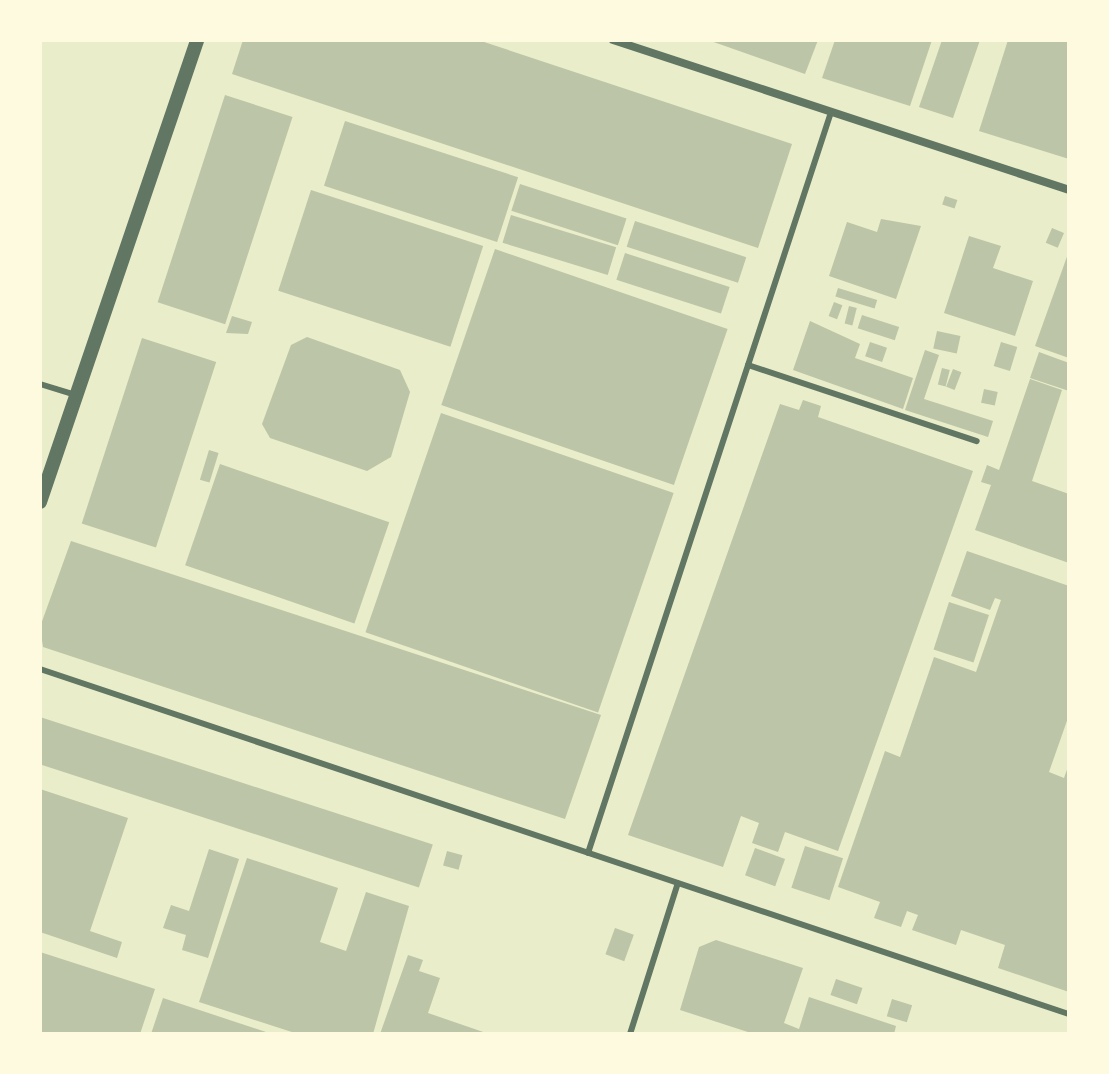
<!DOCTYPE html>
<html>
<head>
<meta charset="utf-8">
<style>
	body { margin:0 }
	#map { position:relative; width:1109px; height:1074px; overflow:hidden; background:#e9edc9; font-family:"DM Sans",sans-serif }
	div>[style] { position:absolute }
	.building>* { inset:0; background:#bcc5a7; transform-origin:0 0 }
	.service>* { height:6px; margin:-3px; padding:0 3px; transform-origin:3px; border-radius:3px; background:#617663 }
	.minor>* { height:8px; margin:-4px; padding:0 4px; transform-origin:4px; border-radius:4px; background:#617663 }
	.tertiary>* { height:14px; margin:-7px; padding:0 7px; transform-origin:7px; border-radius:7px; background:#617663 }
	span { translate:-50% -50%; white-space:nowrap; text-align:center; line-height:1.15; -webkit-text-stroke:7px #fefae0; paint-order:stroke }
	.frame { position:absolute; inset:0; border:42px solid #fefae0; pointer-events:none }
</style>
</head>
<body>
<div id="map">
	<div class="building">
		<i style="clip-path:polygon(243px 40px,478px 40px,792px 144px,758px 248px,232px 74px)"></i>
		<i style="clip-path:polygon(708px 40px,818px 40px,805px 74px)"></i>
		<i style="clip-path:polygon(835px 40px,932px 40px,910px 106px,822px 78px)"></i>
		<i style="clip-path:polygon(942px 40px,980px 40px,953px 118px,919px 107px)"></i>
		<i style="clip-path:polygon(1008px 40px,1069px 40px,1069px 159px,979px 131px)"></i>
		<i style="left:225px;top:95px;width:71px;height:218px;rotate:18deg"></i>
		<i style="left:345px;top:121px;width:182px;height:68px;rotate:18deg"></i>
		<i style="left:520px;top:184px;width:112px;height:28px;rotate:18deg"></i>
		<i style="left:311px;top:190px;width:181px;height:106px;rotate:18deg"></i>
		<i style="left:945px;top:196px;width:13px;height:9px;rotate:18deg"></i>
		<i style="left:511px;top:215px;width:110px;height:29px;rotate:17deg"></i>
		<i style="clip-path:polygon(881px 219px,921px 226px,896px 299px,829px 276px,847px 222px,877px 232px)"></i>
		<i style="left:635px;top:221px;width:117px;height:27px;rotate:18deg"></i>
		<i style="left:1052px;top:228px;width:13px;height:16px;rotate:23deg"></i>
		<i style="clip-path:polygon(969px 236px,1001px 246px,993px 268px,1033px 281px,1015px 336px,944px 313px)"></i>
		<i style="left:495px;top:249px;width:246px;height:165px;rotate:19deg"></i>
		<i style="clip-path:polygon(1069px 251px,1069px 358px,1035px 346px)"></i>
		<i style="left:625px;top:253px;width:110px;height:28px;rotate:18deg"></i>
		<i style="left:838px;top:288px;width:41px;height:9px;rotate:17deg"></i>
		<i style="left:834px;top:302px;width:9px;height:15px;rotate:21deg"></i>
		<i style="left:849px;top:306px;width:8px;height:18px;rotate:14deg"></i>
		<i style="left:862px;top:315px;width:39px;height:14px;rotate:18deg"></i>
		<i style="clip-path:polygon(232px 316px,252px 322px,248px 334px,226px 333px)"></i>
		<i style="clip-path:polygon(810px 321px,860px 344px,855px 358px,913px 378px,903px 409px,793px 370px)"></i>
		<i style="left:937px;top:331px;width:24px;height:18px;rotate:12deg"></i>
		<i style="clip-path:polygon(307px 337px,400px 370px,410px 392px,391px 457px,367px 471px,270px 438px,262px 424px,291px 345px)"></i>
		<i style="left:142px;top:338px;width:78px;height:195px;rotate:18deg"></i>
		<i style="left:870px;top:342px;width:18px;height:15px;rotate:19deg"></i>
		<i style="left:1001px;top:342px;width:17px;height:25px;rotate:17deg"></i>
		<i style="clip-path:polygon(925px 350px,939px 355px,924px 399px,993px 421px,988px 437px,905px 410px)"></i>
		<i style="clip-path:polygon(1039px 352px,1069px 363px,1069px 391px,1030px 378px)"></i>
		<i style="left:942px;top:368px;width:8px;height:17px;rotate:14deg"></i>
		<i style="left:953px;top:369px;width:9px;height:19px;rotate:21deg"></i>
		<i style="clip-path:polygon(1030px 379px,1062px 390px,1032px 481px,1069px 494px,1069px 563px,975px 530px,991px 485px,981px 482px,987px 465px,999px 470px)"></i>
		<i style="left:984px;top:389px;width:14px;height:14px;rotate:12deg"></i>
		<i style="clip-path:polygon(803px 400px,821px 406px,818px 417px,973px 471px,838px 851px,785px 832px,778px 852px,752px 843px,759px 823px,741px 816px,723px 867px,628px 835px,780px 404px,799px 410px)"></i>
		<i style="left:441px;top:413px;width:246px;height:232px;rotate:19deg"></i>
		<i style="left:209px;top:450px;width:10px;height:31px;rotate:17deg"></i>
		<i style="left:220px;top:464px;width:179px;height:107px;rotate:19deg"></i>
		<i style="clip-path:polygon(71px 541px,601px 715px,565px 819px,43px 647px,40px 627px)"></i>
		<i style="clip-path:polygon(967px 551px,1069px 586px,1069px 715px,1049px 772px,1064px 778px,1069px 764px,1069px 992px,998px 968px,1005px 945px,961px 930px,956px 945px,912px 930px,918px 915px,907px 911px,901px 927px,874px 918px,880px 902px,838px 887px,885px 751px,900px 757px,934px 657px,976px 672px,1001px 600px,995px 598px,990px 610px,951px 596px)"></i>
		<i style="left:949px;top:602px;width:42px;height:50px;rotate:18deg"></i>
		<i style="left:40px;top:717px;width:413px;height:45px;rotate:18deg"></i>
		<i style="clip-path:polygon(40px 789px,128px 818px,90px 931px,122px 942px,117px 958px,40px 932px)"></i>
		<i style="left:805px;top:846px;width:40px;height:44px;rotate:18deg"></i>
		<i style="left:755px;top:848px;width:32px;height:29px;rotate:20deg"></i>
		<i style="clip-path:polygon(209px 849px,239px 859px,208px 958px,182px 950px,186px 935px,163px 928px,171px 905px,189px 911px)"></i>
		<i style="left:447px;top:851px;width:16px;height:15px;rotate:15deg"></i>
		<i style="clip-path:polygon(247px 858px,338px 888px,320px 942px,346px 951px,366px 892px,409px 906px,373px 1034px,298px 1034px,199px 1002px)"></i>
		<i style="left:615px;top:928px;width:20px;height:28px;rotate:20deg"></i>
		<i style="clip-path:polygon(716px 940px,803px 968px,784px 1023px,799px 1029px,809px 997px,896px 1026px,894px 1034px,754px 1034px,680px 1010px,699px 947px)"></i>
		<i style="clip-path:polygon(40px 952px,155px 989px,140px 1034px,40px 1034px)"></i>
		<i style="clip-path:polygon(408px 955px,423px 960px,419px 971px,440px 978px,428px 1013px,489px 1034px,380px 1034px)"></i>
		<i style="left:836px;top:979px;width:28px;height:17px;rotate:19deg"></i>
		<i style="clip-path:polygon(163px 998px,269px 1033px,269px 1034px,151px 1034px)"></i>
		<i style="left:892px;top:999px;width:21px;height:18px;rotate:17deg"></i>
	</div>
	<div class="service">
		<i style="left:748px;top:365px;width:241px;rotate:18.4deg"></i>
		<i style="left:40px;top:384px;width:37px;rotate:17deg"></i>
		<i style="left:40px;top:669px;width:1085px;rotate:18.54deg"></i>
		<i style="left:588px;top:853px;width:780px;rotate:-71.84deg"></i>
		<i style="left:630px;top:1034px;width:158px;rotate:-72.4deg"></i>
	</div>
	<div class="minor">
		<i style="left:613px;top:40px;width:480px;rotate:18.2deg"></i>
	</div>
	<div class="tertiary">
		<i style="left:40px;top:502px;width:488px;rotate:-71.2deg"></i>
	</div>
	<div class="frame"></div>
</div>
</body>
</html>
